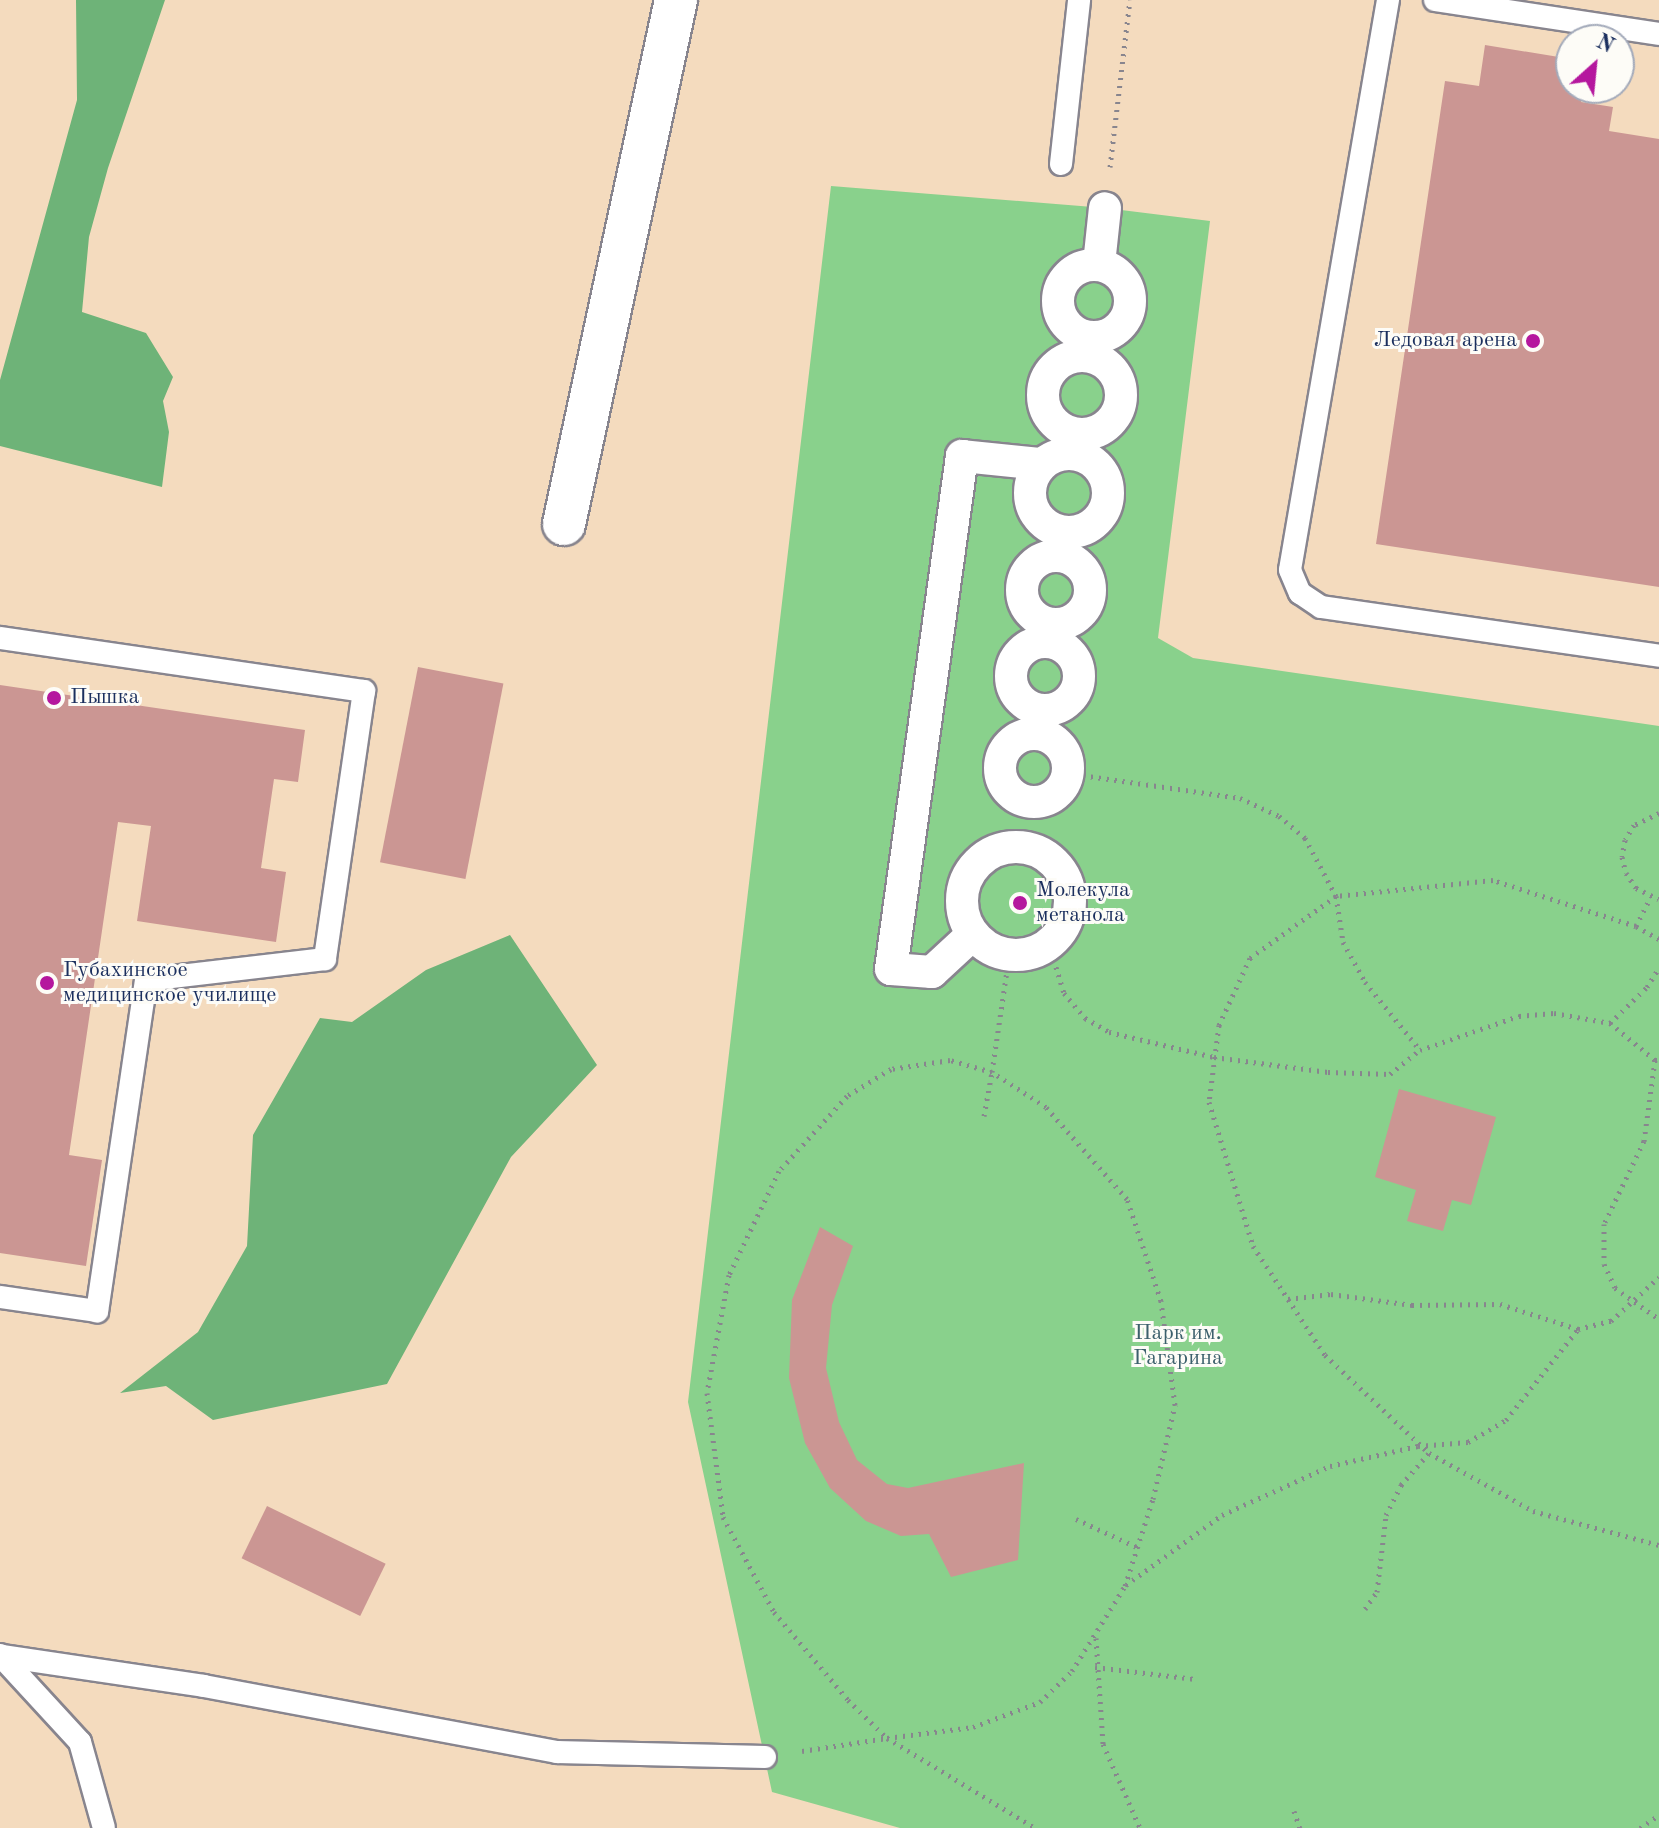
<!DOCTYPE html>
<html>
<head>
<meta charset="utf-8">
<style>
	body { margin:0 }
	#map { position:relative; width:1659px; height:1828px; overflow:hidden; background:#f4dbbe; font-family:"Old Standard TT",serif }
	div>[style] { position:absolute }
	.green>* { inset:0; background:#89d18c }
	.forest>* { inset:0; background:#6eb378 }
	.building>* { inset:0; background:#cb9693; transform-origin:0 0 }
	.path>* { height:5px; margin-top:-2.5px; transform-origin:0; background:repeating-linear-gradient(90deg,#88858e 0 2px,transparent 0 8px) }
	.roads { filter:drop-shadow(2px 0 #88858e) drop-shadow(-2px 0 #88858e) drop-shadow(0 2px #88858e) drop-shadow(0 -2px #88858e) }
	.service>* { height:22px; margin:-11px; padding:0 11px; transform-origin:11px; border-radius:11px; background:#fff }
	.pedestrian>* { height:32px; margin:-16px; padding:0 16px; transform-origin:16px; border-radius:16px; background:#fff }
	.pedestrian>.ring { margin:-16px; padding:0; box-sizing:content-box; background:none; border:32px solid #fff; border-radius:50% }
	.minor>* { height:42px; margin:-21px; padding:0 21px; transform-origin:21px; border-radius:21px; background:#fff }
	.dots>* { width:22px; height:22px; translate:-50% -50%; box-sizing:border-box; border:4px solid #fdfcf7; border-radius:50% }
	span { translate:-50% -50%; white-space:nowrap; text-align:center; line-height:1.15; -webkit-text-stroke:6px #fdfcf7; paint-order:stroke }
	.poi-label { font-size:22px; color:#1b2f5e }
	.right { translate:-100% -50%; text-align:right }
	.left { translate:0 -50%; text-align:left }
	.park-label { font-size:22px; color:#3c606c }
	.north { position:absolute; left:1555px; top:24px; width:80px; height:80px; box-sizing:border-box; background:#fdfcf7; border:2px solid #a3aaba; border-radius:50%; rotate:27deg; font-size:22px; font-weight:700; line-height:32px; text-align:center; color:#1b2f5e }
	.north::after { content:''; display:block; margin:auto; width:28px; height:36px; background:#b5179e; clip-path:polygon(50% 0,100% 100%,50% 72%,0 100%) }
</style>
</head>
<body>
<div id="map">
	<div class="green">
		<i style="clip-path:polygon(831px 186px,1105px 208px,1210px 221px,1158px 638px,1193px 658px,1659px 726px,1659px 1828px,900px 1828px,772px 1792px,688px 1402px)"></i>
	</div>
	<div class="forest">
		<i style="clip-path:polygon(76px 0,165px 0,108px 168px,89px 237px,82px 312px,146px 333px,173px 377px,163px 401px,169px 432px,162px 487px,0 446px,0 380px,77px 100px)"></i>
		<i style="clip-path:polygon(510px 935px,597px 1065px,511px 1157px,387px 1384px,213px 1420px,166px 1386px,120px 1393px,198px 1332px,247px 1246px,253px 1135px,320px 1018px,352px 1022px,426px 970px)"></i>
	</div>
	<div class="building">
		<i style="clip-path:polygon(1485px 45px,1571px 59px,1571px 88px,1583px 88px,1581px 102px,1613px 107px,1609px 131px,1659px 139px,1659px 587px,1376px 544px,1445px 81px,1479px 86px)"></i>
		<i style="left:418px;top:667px;width:87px;height:199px;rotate:11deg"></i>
		<i style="clip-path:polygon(0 685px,305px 730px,298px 782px,274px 779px,261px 868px,286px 872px,276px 942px,137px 921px,151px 826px,118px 822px,69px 1155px,102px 1160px,86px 1266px,0 1253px)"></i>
		<i style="clip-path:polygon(1399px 1089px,1496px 1117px,1471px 1205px,1452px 1200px,1443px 1231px,1407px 1221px,1416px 1190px,1375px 1177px)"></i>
		<i style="clip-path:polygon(820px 1227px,853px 1246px,832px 1305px,826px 1368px,839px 1422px,857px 1460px,887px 1484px,908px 1488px,1024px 1463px,1018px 1560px,951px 1577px,929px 1534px,901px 1536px,866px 1521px,830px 1488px,805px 1443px,789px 1378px,792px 1300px)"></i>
		<i style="left:267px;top:1506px;width:132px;height:58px;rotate:26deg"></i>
	</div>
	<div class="path">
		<i style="left:1110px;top:167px;width:168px;rotate:-83.2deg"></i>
		<i style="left:1067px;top:773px;width:175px;rotate:8.2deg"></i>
		<i style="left:1240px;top:798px;width:43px;rotate:24.8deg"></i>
		<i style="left:1279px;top:816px;width:34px;rotate:40deg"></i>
		<i style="left:1305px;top:838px;width:66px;rotate:61.9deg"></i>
		<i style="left:1336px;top:896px;width:47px;rotate:81.3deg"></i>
		<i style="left:1343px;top:942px;width:46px;rotate:61.2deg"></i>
		<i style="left:1365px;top:982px;width:87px;rotate:51deg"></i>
		<i style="left:1659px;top:813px;width:28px;rotate:154deg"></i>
		<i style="left:1634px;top:825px;width:17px;rotate:121deg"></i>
		<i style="left:1625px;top:840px;width:17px;rotate:100deg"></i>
		<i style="left:1622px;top:857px;width:16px;rotate:76deg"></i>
		<i style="left:1626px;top:873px;width:18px;rotate:56deg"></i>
		<i style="left:1636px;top:888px;width:25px;rotate:26deg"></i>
		<i style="left:1636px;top:926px;width:31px;rotate:-63deg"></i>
		<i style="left:1659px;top:939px;width:26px;rotate:-151deg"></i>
		<i style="left:1636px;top:926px;width:150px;rotate:-162.2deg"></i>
		<i style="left:1493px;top:880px;width:158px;rotate:174.2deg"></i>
		<i style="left:1336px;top:896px;width:106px;rotate:144.2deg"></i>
		<i style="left:1250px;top:958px;width:74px;rotate:114.8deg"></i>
		<i style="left:1219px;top:1025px;width:78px;rotate:97.4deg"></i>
		<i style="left:1209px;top:1102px;width:151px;rotate:73deg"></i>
		<i style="left:1253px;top:1246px;width:131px;rotate:56.6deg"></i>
		<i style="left:1325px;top:1355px;width:143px;rotate:43.3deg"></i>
		<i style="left:1429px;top:1453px;width:119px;rotate:29.1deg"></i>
		<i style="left:1533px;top:1511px;width:131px;rotate:15.1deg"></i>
		<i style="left:1049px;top:944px;width:51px;rotate:73deg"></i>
		<i style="left:1064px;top:993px;width:33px;rotate:50deg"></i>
		<i style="left:1085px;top:1018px;width:28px;rotate:30deg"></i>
		<i style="left:1109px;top:1032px;width:108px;rotate:13.4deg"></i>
		<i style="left:1214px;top:1057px;width:115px;rotate:7.5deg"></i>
		<i style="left:1328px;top:1072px;width:62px;rotate:1.8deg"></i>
		<i style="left:1390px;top:1074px;width:38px;rotate:-39deg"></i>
		<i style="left:1420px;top:1050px;width:105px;rotate:-19deg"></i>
		<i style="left:1519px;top:1016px;width:35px;rotate:-5deg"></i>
		<i style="left:1554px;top:1013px;width:57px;rotate:10.1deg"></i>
		<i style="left:1610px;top:1023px;width:58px;rotate:39.4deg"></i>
		<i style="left:1655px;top:1060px;width:4px"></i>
		<i style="left:1610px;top:1023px;width:52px;rotate:-44.2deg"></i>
		<i style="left:1647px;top:987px;width:22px;rotate:-58deg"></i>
		<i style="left:1655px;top:1060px;width:82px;rotate:97.7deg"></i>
		<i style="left:1644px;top:1141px;width:92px;rotate:115.7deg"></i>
		<i style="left:1604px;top:1224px;width:40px;rotate:90deg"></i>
		<i style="left:1604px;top:1264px;width:26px;rotate:65deg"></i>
		<i style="left:1615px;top:1288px;width:54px;rotate:35.2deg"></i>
		<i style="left:984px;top:1116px;width:45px;rotate:-79.7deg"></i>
		<i style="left:992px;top:1072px;width:44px;rotate:-164.1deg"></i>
		<i style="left:950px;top:1060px;width:60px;rotate:171.3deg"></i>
		<i style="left:891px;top:1069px;width:52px;rotate:148.5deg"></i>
		<i style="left:847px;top:1096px;width:101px;rotate:132.2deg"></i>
		<i style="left:779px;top:1171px;width:115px;rotate:115.7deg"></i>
		<i style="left:729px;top:1275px;width:120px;rotate:100.6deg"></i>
		<i style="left:707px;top:1393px;width:125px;rotate:82.6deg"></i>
		<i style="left:723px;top:1517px;width:108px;rotate:61.8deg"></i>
		<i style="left:774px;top:1612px;width:115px;rotate:49.9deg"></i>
		<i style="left:848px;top:1700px;width:54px;rotate:44.3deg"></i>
		<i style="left:887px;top:1738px;width:87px;rotate:-7.3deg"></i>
		<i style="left:973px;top:1727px;width:72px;rotate:-20.5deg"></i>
		<i style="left:1040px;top:1702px;width:45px;rotate:-44.1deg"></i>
		<i style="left:1072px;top:1671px;width:100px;rotate:-58.1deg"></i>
		<i style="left:1125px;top:1586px;width:91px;rotate:-72.2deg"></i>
		<i style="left:1153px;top:1499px;width:97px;rotate:-76.8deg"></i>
		<i style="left:1175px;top:1405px;width:105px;rotate:-97.7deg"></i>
		<i style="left:1161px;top:1301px;width:108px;rotate:-108.4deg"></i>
		<i style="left:1127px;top:1199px;width:123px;rotate:-131.4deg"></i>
		<i style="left:1046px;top:1107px;width:64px;rotate:-147.1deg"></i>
		<i style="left:992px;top:1072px;width:110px;rotate:-81.6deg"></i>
		<i style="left:1288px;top:1299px;width:43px;rotate:-6.6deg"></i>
		<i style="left:1331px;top:1294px;width:82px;rotate:7.7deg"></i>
		<i style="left:1412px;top:1305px;width:88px;rotate:-0.7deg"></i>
		<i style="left:1500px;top:1304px;width:82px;rotate:17.8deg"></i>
		<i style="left:1076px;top:1519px;width:67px;rotate:24.7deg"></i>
		<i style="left:1126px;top:1585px;width:119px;rotate:-36.1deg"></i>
		<i style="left:1222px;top:1515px;width:119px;rotate:-24.4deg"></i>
		<i style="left:1330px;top:1466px;width:90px;rotate:-12.8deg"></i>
		<i style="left:1418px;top:1446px;width:50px;rotate:-4.6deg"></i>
		<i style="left:1468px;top:1442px;width:44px;rotate:-30.1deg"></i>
		<i style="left:1506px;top:1420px;width:116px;rotate:-51.6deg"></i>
		<i style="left:1578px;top:1329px;width:34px;rotate:-14deg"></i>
		<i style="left:1611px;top:1321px;width:65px;rotate:-42.5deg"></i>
		<i style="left:1365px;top:1609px;width:21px;rotate:-55deg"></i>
		<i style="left:1377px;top:1592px;width:78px;rotate:-83.3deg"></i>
		<i style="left:1386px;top:1515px;width:34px;rotate:-63deg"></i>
		<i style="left:1401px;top:1485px;width:43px;rotate:-48.8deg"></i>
		<i style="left:1096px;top:1638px;width:106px;rotate:86.2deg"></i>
		<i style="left:1103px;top:1744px;width:92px;rotate:66.2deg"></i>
		<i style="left:1095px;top:1667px;width:101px;rotate:6.8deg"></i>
		<i style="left:802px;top:1751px;width:86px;rotate:-8.7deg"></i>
		<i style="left:887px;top:1738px;width:173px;rotate:31.3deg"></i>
		<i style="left:1294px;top:1811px;width:18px;rotate:71deg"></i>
		<i style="left:1640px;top:1828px;width:23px;rotate:-34deg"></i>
	</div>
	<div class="roads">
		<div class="service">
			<i style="left:1388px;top:0;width:578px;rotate:99.76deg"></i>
			<i style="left:1290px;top:570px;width:25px;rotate:67deg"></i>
			<i style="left:1300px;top:593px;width:25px;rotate:34deg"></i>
			<i style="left:1321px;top:607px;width:342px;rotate:8.2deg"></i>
			<i style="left:1435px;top:0;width:227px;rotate:8.6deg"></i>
			<i style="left:1061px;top:164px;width:165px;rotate:-83.7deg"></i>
			<i style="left:0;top:638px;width:368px;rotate:8.3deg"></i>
			<i style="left:364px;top:691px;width:271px;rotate:98.3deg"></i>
			<i style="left:325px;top:959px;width:180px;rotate:173.3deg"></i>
			<i style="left:146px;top:980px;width:335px;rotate:98.4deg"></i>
			<i style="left:97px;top:1311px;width:98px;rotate:-171.8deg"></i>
			<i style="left:0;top:1655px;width:118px;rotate:47.4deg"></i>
			<i style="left:80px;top:1742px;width:89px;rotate:74.4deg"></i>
			<i style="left:2px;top:1656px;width:204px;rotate:8.4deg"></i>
			<i style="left:204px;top:1686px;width:359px;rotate:10.6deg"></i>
			<i style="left:557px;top:1752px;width:208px;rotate:1.4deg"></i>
		</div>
		<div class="pedestrian">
			<i style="left:1099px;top:264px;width:56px;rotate:-83.9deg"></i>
			<i class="ring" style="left:1058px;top:265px;width:40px;height:40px"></i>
			<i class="ring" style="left:1043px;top:356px;width:46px;height:46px"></i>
			<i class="ring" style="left:1030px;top:454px;width:46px;height:46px"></i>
			<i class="ring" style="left:1022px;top:556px;width:36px;height:36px"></i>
			<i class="ring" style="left:1011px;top:642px;width:36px;height:36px"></i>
			<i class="ring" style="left:1000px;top:734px;width:36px;height:36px"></i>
			<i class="ring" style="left:962px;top:847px;width:76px;height:76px"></i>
			<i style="left:973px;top:934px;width:56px;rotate:137.2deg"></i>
			<i style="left:932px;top:972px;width:41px;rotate:-175.8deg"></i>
			<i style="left:891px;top:969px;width:518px;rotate:-82.12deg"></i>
			<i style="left:962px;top:456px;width:79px;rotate:5.8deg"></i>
		</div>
		<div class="minor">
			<i style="left:564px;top:524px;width:536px;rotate:-77.94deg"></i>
		</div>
	</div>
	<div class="dots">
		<i style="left:1533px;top:341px;background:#b5179e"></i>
		<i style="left:54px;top:698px;background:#b5179e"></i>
		<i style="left:1020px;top:903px;background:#b5179e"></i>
		<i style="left:47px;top:983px;background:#b5179e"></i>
	</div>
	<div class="poi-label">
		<span class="right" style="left:1517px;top:341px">Ледовая арена</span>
		<span class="left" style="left:70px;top:698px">Пышка</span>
		<span class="left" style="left:1036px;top:903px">Молекула<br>метанола</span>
		<span class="left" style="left:63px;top:983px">Губахинское<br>медицинское училище</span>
	</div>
	<div class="park-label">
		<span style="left:1178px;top:1346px">Парк им.<br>Гагарина</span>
	</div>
	<div class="north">N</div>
</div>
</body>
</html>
